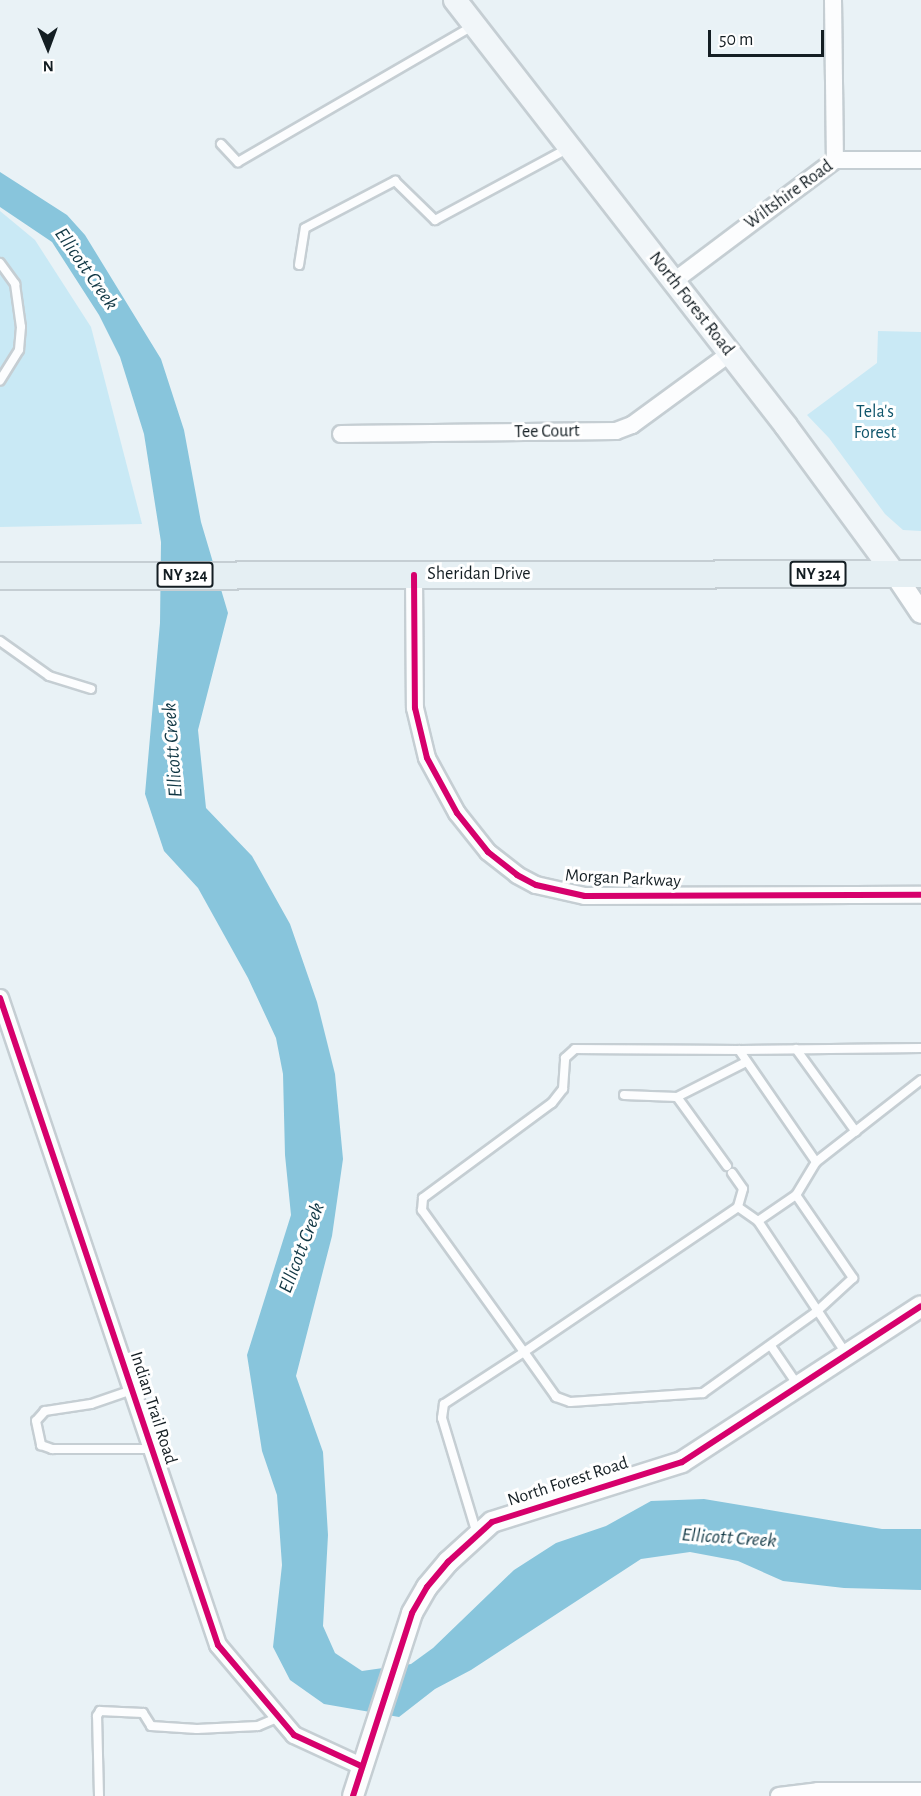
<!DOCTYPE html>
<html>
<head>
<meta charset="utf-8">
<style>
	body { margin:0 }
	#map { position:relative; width:921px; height:1796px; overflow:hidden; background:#e9f2f6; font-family:"Alegreya Sans",sans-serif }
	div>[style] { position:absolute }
	.green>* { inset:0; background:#c9e9f5 }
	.water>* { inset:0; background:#88c5dc }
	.roads { filter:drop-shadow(2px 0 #c5ced3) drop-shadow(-2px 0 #c5ced3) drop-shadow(0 2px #c5ced3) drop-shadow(0 -2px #c5ced3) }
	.service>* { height:8px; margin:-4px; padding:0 4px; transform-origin:4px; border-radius:4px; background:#fcfdfe }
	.minor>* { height:16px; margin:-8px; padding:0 8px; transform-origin:8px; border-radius:8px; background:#fcfdfe }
	.tertiary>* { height:20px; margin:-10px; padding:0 10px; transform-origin:10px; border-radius:10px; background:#fcfdfe }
	.secondary>* { height:22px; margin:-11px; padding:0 11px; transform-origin:11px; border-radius:11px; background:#f1f6f9 }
	.primary>* { height:26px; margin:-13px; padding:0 13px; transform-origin:13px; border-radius:13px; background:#e5eff3 }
	.cycleway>* { height:6px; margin:-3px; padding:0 3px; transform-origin:3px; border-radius:3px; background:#d6006c }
	span { translate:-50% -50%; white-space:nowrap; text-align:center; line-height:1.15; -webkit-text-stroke:6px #fff; paint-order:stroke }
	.shield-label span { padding:2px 4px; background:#fff; border:2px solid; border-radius:4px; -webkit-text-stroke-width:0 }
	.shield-label { font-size:16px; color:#141e23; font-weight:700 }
	.street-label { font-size:18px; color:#141e23 }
	.park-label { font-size:18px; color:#0f556b }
	.water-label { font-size:20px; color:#0f3643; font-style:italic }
	.north { position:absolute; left:18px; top:18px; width:60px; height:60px; -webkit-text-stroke:4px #fff; paint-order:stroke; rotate:179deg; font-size:16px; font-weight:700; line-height:24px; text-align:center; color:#141e23 }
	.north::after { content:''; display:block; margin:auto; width:21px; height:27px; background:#141e23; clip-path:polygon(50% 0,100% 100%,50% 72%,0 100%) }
	.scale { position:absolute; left:708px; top:30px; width:116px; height:27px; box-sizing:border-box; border:3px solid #141e23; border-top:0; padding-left:8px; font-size:18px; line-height:21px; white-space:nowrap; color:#141e23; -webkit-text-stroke:4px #fff; paint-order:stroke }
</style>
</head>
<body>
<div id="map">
	<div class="green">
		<i style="clip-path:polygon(0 211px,35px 240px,91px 327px,142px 524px,0 527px)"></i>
		<i style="clip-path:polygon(878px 331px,921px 332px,921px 531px,903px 530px,885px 514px,829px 438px,807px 415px,877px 363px)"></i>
	</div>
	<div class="water">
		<i style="clip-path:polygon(0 172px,67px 215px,85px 235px,161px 359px,184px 430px,201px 522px,228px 613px,198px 730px,206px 808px,252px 856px,290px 924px,317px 1002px,335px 1074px,343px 1159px,332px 1236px,296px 1376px,323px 1452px,328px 1535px,323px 1626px,335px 1653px,362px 1671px,411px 1664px,433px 1648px,514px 1570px,556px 1543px,606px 1526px,651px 1501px,704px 1499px,882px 1529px,921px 1529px,921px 1590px,844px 1588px,783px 1581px,738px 1561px,690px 1552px,641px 1559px,471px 1670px,435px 1689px,399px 1717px,324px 1704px,290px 1680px,273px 1647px,282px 1565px,277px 1495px,262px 1451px,247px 1355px,291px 1215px,285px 1155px,283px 1074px,276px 1038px,248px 978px,198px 888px,164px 851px,145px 794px,160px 623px,161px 542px,144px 434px,120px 357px,99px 315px,52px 242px,0 207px)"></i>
	</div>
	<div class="roads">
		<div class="service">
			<i style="left:221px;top:144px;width:25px;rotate:47deg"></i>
			<i style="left:238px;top:162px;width:272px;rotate:-30.1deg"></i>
			<i style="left:0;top:263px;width:26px;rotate:54deg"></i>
			<i style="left:15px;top:284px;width:43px;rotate:82.1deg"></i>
			<i style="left:21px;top:327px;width:23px;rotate:95deg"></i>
			<i style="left:19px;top:350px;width:36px;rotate:122deg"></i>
			<i style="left:299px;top:265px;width:37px;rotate:-81deg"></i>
			<i style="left:305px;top:228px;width:102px;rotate:-27.6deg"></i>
			<i style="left:395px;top:181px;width:56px;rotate:44.3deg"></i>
			<i style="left:435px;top:220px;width:150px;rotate:-28.3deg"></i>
			<i style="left:0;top:641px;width:60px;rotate:35.5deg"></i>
			<i style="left:49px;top:676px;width:44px;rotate:17.2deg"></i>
			<i style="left:796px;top:1049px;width:102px;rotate:54.1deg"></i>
			<i style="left:739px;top:1050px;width:182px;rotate:-0.6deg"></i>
			<i style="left:624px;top:1095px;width:53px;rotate:2.2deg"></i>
			<i style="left:816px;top:1162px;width:133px;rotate:-38deg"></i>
			<i style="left:727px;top:1166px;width:85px;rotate:-125.9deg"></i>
			<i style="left:677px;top:1097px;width:75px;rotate:-26.9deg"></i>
			<i style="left:732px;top:1173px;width:19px;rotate:55deg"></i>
			<i style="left:743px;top:1189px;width:19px;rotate:106deg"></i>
			<i style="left:758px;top:1221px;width:161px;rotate:56.4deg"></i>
			<i style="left:771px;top:1346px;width:50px;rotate:55.7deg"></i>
			<i style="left:132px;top:1390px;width:43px;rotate:161.1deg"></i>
			<i style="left:91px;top:1404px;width:47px;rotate:171.3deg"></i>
			<i style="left:45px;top:1411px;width:13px;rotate:132deg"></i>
			<i style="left:36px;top:1421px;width:25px;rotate:78deg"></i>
			<i style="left:41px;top:1445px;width:12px;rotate:20deg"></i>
			<i style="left:52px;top:1449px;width:99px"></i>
			<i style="left:477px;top:1534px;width:121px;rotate:-106.8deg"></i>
			<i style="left:442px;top:1418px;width:14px;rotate:-82deg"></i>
			<i style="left:444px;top:1404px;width:95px;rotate:-33deg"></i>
			<i style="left:524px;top:1352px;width:175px;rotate:-125.7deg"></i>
			<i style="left:422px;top:1210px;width:12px;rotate:-85deg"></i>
			<i style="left:423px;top:1198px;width:160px;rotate:-36.4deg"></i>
			<i style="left:552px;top:1103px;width:18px;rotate:-52deg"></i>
			<i style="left:563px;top:1089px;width:31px;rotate:-86deg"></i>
			<i style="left:565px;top:1058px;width:13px;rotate:-42deg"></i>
			<i style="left:575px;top:1049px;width:164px;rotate:0.3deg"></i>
			<i style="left:739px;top:1050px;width:136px;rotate:55.5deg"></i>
			<i style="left:816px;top:1162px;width:39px;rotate:121deg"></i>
			<i style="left:796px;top:1195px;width:101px;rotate:55.5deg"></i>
			<i style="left:853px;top:1278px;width:50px;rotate:137.4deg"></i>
			<i style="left:816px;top:1312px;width:139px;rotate:144.4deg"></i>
			<i style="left:703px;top:1393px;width:133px;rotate:176.1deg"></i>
			<i style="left:570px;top:1402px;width:15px;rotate:-160deg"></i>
			<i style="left:556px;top:1397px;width:55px;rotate:-125.4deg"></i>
			<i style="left:524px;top:1352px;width:258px;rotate:-34.1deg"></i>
			<i style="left:738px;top:1207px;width:24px;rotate:35deg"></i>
			<i style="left:758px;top:1221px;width:46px;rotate:-34.4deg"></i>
			<i style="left:99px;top:1796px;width:80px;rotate:-91.4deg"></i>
			<i style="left:97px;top:1716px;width:6px;rotate:-59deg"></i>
			<i style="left:100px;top:1711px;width:43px;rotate:2.7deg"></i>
			<i style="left:143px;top:1713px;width:15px;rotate:58deg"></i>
			<i style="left:151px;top:1726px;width:46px;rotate:3.7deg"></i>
			<i style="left:197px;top:1729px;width:61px;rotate:-2.8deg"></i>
			<i style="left:258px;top:1726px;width:23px;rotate:-23deg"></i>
		</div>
		<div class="minor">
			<i style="left:833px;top:0;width:160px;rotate:89.3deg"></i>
			<i style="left:674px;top:281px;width:201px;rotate:-36.9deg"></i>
			<i style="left:835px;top:160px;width:86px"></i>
			<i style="left:341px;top:434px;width:275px;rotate:-0.6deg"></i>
			<i style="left:616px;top:431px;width:17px;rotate:-21deg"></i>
			<i style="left:632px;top:425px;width:120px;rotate:-36.2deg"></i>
			<i style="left:414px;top:575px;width:133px;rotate:89.6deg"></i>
			<i style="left:415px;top:708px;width:51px;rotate:76.5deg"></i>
			<i style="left:427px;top:758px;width:63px;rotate:61.4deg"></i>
			<i style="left:457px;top:813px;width:50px;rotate:51.5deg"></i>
			<i style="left:488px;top:852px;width:37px;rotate:38deg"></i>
			<i style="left:517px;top:875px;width:21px;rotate:28deg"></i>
			<i style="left:536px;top:885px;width:50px;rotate:12.7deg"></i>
			<i style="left:585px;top:896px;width:336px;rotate:-0.2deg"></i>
			<i style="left:0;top:998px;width:683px;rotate:71.38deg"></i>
			<i style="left:218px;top:1645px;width:118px;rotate:49.8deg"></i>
			<i style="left:294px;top:1735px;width:74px;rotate:24.8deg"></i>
			<i style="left:779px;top:1796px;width:39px;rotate:-7deg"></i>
			<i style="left:818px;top:1791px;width:103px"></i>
		</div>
		<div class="tertiary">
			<i style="left:894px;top:573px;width:48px;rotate:56deg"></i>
			<i style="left:353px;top:1796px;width:192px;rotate:-72.1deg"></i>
			<i style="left:412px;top:1613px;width:30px;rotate:-60deg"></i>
			<i style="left:427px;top:1587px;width:33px;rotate:-50deg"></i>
			<i style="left:448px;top:1562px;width:59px;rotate:-42.3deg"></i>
			<i style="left:492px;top:1522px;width:199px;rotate:-17.5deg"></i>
			<i style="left:682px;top:1462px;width:285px;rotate:-33.1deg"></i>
		</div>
		<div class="secondary">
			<i style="left:455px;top:0;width:539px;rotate:52.15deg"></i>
			<i style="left:786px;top:426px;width:182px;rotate:53.7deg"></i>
		</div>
		<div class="primary">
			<i style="left:0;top:576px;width:921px;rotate:-0.12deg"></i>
		</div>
	</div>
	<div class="cycleway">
		<i style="left:414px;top:575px;width:133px;rotate:89.6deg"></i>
		<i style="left:415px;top:708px;width:51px;rotate:76.5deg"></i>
		<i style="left:427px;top:758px;width:63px;rotate:61.4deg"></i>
		<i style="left:457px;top:813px;width:50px;rotate:51.5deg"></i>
		<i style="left:488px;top:852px;width:37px;rotate:38deg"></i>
		<i style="left:517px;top:875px;width:21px;rotate:28deg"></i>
		<i style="left:536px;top:885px;width:50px;rotate:12.7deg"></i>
		<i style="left:585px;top:896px;width:336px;rotate:-0.2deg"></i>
		<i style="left:0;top:998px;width:683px;rotate:71.38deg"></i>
		<i style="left:218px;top:1645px;width:118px;rotate:49.8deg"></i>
		<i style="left:294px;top:1735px;width:74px;rotate:24.8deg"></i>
		<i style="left:353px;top:1796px;width:192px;rotate:-72.1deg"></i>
		<i style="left:412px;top:1613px;width:30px;rotate:-60deg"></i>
		<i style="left:427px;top:1587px;width:33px;rotate:-50deg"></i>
		<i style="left:448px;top:1562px;width:59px;rotate:-42.3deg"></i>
		<i style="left:492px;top:1522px;width:199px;rotate:-17.5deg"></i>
		<i style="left:682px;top:1462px;width:285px;rotate:-33.1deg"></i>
	</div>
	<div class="shield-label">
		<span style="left:818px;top:574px">NY 324</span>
		<span style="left:185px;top:575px">NY 324</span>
	</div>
	<div class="street-label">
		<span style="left:789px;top:195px;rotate:-36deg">Wiltshire Road</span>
		<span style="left:691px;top:304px;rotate:52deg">North Forest Road</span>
		<span style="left:547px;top:432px;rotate:-1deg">Tee Court</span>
		<span style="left:479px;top:574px">Sheridan Drive</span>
		<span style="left:623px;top:879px;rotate:3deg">Morgan Parkway</span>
		<span style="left:153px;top:1408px;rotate:72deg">Indian Trail Road</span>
		<span style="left:568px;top:1482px;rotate:-18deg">North Forest Road</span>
	</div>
	<div class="park-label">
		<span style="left:875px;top:423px">Tela's<br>Forest</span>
	</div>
	<div class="water-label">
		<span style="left:86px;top:269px;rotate:55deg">Ellicott Creek</span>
		<span style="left:173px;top:750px;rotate:-94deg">Ellicott Creek</span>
		<span style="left:302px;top:1248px;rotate:-69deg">Ellicott Creek</span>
		<span style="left:729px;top:1538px;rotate:4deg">Ellicott Creek</span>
	</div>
	<div class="north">N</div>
	<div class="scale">50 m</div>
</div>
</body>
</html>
